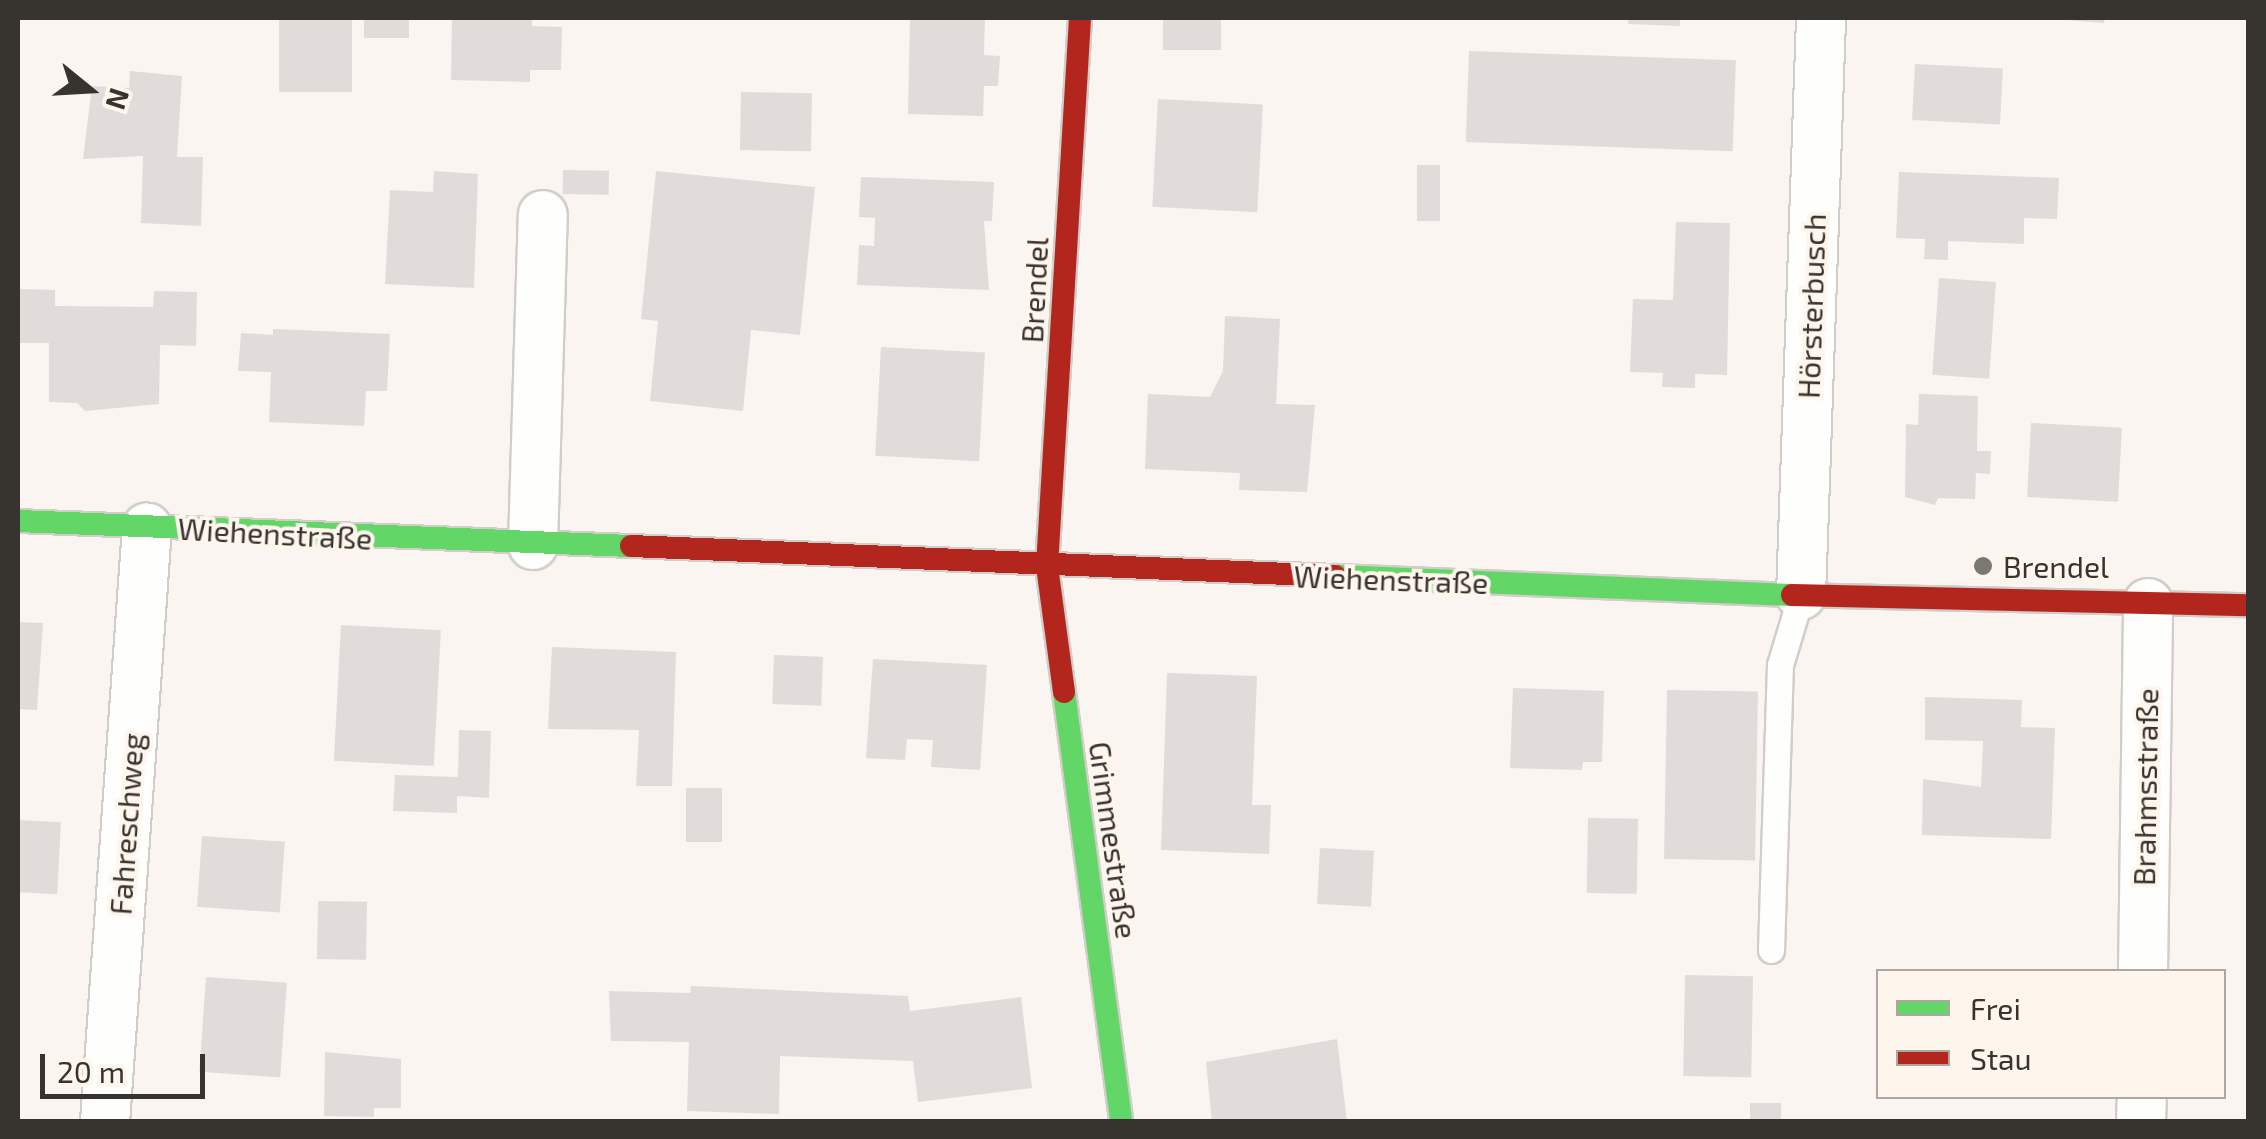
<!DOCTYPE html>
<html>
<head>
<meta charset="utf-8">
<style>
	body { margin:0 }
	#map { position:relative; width:2266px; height:1139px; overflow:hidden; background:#faf5f1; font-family:"Exo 2",sans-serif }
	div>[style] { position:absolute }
	.building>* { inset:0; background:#e1dcd9; transform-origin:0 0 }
	.roads { filter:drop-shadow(2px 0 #d1cdc9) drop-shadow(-2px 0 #d1cdc9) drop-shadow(0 2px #d1cdc9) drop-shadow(0 -2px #d1cdc9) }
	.lane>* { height:25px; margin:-12.5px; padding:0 12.5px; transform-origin:12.5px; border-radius:12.5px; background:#fefefd }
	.street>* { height:48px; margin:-24px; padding:0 24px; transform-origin:24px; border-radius:24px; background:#fefefd }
	.fast>* { height:22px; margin:-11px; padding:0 11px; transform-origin:11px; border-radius:11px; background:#63d668 }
	.jam>* { height:22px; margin:-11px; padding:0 11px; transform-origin:11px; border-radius:11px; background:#b3261e }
	.dots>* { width:28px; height:28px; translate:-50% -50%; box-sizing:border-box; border:5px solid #fef5ed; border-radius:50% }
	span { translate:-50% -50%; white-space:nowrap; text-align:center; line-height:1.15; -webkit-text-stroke:8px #fef5ed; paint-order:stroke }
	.street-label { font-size:30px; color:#37332f }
	.poi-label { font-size:30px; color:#37332f }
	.left { translate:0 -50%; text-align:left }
	.frame { position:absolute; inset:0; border:20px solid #37332f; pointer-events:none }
	.legend { position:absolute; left:1876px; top:969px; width:350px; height:130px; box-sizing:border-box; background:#fef5ed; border:2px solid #aea7a1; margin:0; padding:12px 18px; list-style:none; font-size:30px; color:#37332f }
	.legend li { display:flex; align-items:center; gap:20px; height:50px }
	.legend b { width:50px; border:2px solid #aea7a1 }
	.north { position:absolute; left:40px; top:40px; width:100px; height:100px; -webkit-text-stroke:8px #fef5ed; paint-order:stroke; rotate:108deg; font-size:28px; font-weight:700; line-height:40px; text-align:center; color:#37332f }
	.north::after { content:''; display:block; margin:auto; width:35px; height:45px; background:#37332f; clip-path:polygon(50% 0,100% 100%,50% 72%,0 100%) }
	.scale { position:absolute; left:40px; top:1054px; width:165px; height:45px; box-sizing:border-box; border:5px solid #37332f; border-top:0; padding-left:12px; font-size:30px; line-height:35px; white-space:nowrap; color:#37332f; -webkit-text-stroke:8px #fef5ed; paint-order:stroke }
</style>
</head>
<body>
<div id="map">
	<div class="building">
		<i style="left:279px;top:18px;width:73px;height:74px"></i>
		<i style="left:364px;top:18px;width:45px;height:20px"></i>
		<i style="clip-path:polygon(452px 18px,532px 18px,532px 26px,562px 27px,561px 70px,530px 70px,530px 82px,451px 80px)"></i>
		<i style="clip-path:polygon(910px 18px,985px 18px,984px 55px,1000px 56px,998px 86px,984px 86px,983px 116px,908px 114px)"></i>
		<i style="left:1163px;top:18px;width:58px;height:32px"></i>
		<i style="clip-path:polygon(1629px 18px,1680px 18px,1680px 26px,1628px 24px)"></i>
		<i style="clip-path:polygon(2042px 18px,2105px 18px,2104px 23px)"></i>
		<i style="left:1469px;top:51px;width:267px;height:91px;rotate:2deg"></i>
		<i style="left:1915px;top:64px;width:88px;height:56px;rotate:3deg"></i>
		<i style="clip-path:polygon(130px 71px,182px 76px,177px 157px,203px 157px,201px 226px,141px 223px,143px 156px,83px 159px,92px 86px,129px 88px)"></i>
		<i style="left:741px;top:92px;width:71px;height:58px;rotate:1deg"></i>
		<i style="left:1158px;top:99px;width:105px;height:108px;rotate:3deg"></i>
		<i style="left:1417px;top:165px;width:23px;height:56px"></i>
		<i style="left:563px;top:170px;width:46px;height:24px;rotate:1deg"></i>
		<i style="clip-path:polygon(434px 171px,478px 174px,474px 288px,385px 284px,390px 190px,433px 192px)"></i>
		<i style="clip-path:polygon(656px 171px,815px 187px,800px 335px,751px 330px,743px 411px,650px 401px,658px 321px,641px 319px)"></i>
		<i style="clip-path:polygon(1899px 172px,2059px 178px,2057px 219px,2024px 218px,2024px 244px,1948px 241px,1948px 260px,1924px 259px,1925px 239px,1896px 238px)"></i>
		<i style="clip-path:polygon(861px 177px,994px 182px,992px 221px,984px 221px,989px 290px,857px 285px,859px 245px,874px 246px,875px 218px,859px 217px)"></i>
		<i style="clip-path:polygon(1676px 222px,1730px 223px,1727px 375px,1695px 374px,1695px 388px,1662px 387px,1663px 373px,1630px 372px,1633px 299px,1673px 300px)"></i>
		<i style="left:1939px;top:278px;width:57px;height:97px;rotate:4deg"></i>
		<i style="clip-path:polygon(18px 289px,55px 290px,55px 306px,153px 307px,154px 291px,197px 292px,196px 346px,160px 345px,159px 404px,85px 411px,77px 403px,49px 402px,49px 343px,18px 343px)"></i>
		<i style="clip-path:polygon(1225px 316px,1280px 319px,1276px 404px,1315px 405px,1307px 492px,1239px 490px,1240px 473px,1145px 469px,1148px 394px,1210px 397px,1223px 371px)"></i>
		<i style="clip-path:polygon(273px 329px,390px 334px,387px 391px,366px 391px,364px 426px,269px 422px,271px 372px,238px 371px,241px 333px,273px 335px)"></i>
		<i style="left:881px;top:347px;width:104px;height:109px;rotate:3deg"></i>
		<i style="clip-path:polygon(1919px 394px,1978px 396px,1977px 451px,1991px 451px,1990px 474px,1976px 473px,1975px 499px,1938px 498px,1935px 505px,1905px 497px,1906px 424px,1918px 425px)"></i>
		<i style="left:2031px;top:423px;width:91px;height:74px;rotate:3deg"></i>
		<i style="clip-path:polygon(18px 622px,43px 623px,37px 710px,18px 709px)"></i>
		<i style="left:341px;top:625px;width:100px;height:136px;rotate:3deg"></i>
		<i style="clip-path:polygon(552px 647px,676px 652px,672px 786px,636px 786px,639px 730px,548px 729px)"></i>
		<i style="left:774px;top:655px;width:49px;height:49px;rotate:2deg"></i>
		<i style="clip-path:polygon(873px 659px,987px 665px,980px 770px,931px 767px,933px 740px,907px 739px,905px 760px,866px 758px)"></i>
		<i style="clip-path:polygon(1167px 673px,1257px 676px,1252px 805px,1271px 805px,1269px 854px,1161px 850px)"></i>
		<i style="clip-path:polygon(1513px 688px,1604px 691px,1602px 762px,1583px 762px,1582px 770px,1510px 768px)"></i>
		<i style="left:1667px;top:690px;width:91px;height:169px;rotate:1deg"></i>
		<i style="clip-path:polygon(1925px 697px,2022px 700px,2021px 727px,2055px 728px,2051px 839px,1922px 835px,1923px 779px,1981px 787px,1983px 741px,1925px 740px)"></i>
		<i style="clip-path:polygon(459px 730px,491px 731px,489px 798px,457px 796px,457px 813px,393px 811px,395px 775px,458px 777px)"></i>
		<i style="left:686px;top:788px;width:36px;height:54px"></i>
		<i style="left:1588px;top:818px;width:50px;height:75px;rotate:1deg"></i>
		<i style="left:18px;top:820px;width:43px;height:72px;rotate:3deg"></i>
		<i style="left:202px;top:836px;width:83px;height:71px;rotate:4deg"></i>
		<i style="left:1320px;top:848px;width:54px;height:56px;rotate:3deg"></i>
		<i style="left:318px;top:901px;width:49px;height:58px;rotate:1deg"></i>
		<i style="left:1685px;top:975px;width:68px;height:101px;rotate:1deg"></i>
		<i style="left:206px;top:977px;width:81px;height:95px;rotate:4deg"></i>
		<i style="clip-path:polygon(691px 986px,908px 996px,910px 1011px,1021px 997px,1032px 1088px,918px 1102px,913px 1061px,780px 1056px,779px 1114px,687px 1111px,689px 1042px,611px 1041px,609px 991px,690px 993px)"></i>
		<i style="clip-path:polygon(1337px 1039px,1347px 1122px,1212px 1122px,1206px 1062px)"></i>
		<i style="clip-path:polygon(325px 1052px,401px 1059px,401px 1108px,374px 1108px,374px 1117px,324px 1116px)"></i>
		<i style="left:1750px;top:1103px;width:31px;height:19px"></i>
	</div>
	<div class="roads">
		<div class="lane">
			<i style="left:1771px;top:950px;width:285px;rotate:-88.2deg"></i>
			<i style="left:1780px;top:665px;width:73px;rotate:-73.3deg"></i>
		</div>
		<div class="street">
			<i style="left:533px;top:545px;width:330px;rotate:-88.3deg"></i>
			<i style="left:1801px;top:595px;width:577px;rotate:-88.01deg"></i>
			<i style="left:2143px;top:972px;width:369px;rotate:-89.2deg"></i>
			<i style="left:105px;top:1122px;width:596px;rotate:-85.96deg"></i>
			<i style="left:2141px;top:1122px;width:26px;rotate:-88deg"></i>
		</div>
		<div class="fast">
			<i style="left:18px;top:521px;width:614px;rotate:2.34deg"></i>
			<i style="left:1335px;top:576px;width:457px;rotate:2.4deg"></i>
			<i style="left:1064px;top:692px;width:434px;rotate:82.4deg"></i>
		</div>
		<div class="jam">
			<i style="left:631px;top:546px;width:705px;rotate:2.44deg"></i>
			<i style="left:1792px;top:595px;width:456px;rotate:1.3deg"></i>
			<i style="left:1064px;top:692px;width:127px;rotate:-97.7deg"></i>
			<i style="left:1047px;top:566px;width:549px;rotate:-86.55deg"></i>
		</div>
	</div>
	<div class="dots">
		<i style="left:1983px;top:566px;background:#7b7773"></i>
	</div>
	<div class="street-label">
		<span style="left:1034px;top:290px;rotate:-87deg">Brendel</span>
		<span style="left:1811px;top:306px;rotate:-88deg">Hörsterbusch</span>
		<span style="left:275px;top:533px;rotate:3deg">Wiehenstraße</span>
		<span style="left:1391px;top:579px;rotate:2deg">Wiehenstraße</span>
		<span style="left:2145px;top:787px;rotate:-89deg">Brahmsstraße</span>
		<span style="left:126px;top:824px;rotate:-86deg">Fahreschweg</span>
		<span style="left:1114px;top:840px;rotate:82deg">Grimmestraße</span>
	</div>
	<div class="poi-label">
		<span class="left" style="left:2003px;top:566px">Brendel</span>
	</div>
	<div class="frame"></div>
	<ul class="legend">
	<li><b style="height:12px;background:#63d668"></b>Frei</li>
	<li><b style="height:12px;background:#b3261e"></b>Stau</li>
	</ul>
	<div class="north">N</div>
	<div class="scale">20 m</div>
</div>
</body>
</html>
